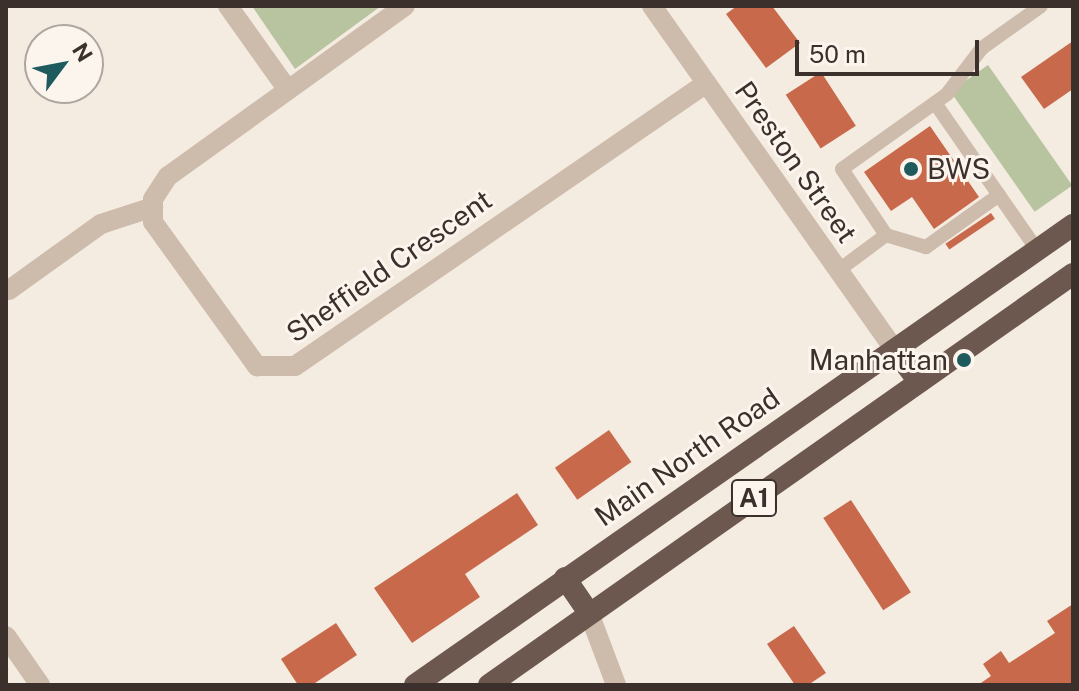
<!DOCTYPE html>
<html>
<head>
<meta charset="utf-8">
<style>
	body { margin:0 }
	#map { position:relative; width:1079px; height:691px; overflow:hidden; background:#f4ebe1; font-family:"Public Sans",sans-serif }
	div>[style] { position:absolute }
	.green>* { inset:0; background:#b8c4a0; transform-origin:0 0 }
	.building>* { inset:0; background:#c8694b; transform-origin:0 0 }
	.service>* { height:14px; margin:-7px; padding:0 7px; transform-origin:7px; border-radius:7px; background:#cdbbac }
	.minor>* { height:20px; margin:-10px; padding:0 10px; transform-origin:10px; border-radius:10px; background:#cdbbac }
	.trunk>* { height:22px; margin:-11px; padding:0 11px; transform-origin:11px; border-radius:11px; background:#6c584f }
	.dots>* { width:22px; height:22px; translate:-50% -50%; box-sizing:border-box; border:4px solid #fbf5ee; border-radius:50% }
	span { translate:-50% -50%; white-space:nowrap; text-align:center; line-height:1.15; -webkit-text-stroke:6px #fbf5ee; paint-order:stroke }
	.shield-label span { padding:2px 6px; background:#fbf5ee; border:2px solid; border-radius:6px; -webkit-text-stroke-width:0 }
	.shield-label { font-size:26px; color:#3b302b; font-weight:700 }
	.street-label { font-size:28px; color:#3b302b }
	.poi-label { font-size:28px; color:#3b302b }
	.left { translate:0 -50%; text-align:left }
	.right { translate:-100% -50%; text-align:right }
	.frame { position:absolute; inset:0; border:8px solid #3b302b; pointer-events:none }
	.north { position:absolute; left:24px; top:24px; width:80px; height:80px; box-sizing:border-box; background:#fbf5ee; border:2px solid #aea6a0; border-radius:50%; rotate:58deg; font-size:22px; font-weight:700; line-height:32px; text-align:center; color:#3b302b }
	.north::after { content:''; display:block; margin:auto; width:28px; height:36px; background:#1f5a5e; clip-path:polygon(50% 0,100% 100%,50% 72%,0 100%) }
	.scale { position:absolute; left:795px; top:40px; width:184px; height:36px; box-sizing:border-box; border:4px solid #3b302b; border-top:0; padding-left:10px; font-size:24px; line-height:28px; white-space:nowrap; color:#3b302b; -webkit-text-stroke:6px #fbf5ee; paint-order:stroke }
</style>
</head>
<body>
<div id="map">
	<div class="green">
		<i style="clip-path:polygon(252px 6px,381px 6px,295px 69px)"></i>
		<i style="left:988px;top:65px;width:147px;height:46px;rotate:55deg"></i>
	</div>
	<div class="building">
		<i style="clip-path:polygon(737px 6px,772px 6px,800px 43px,766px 68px,726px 14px)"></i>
		<i style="clip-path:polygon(1073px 41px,1073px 89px,1044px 109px,1021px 77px)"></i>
		<i style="left:821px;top:72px;width:64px;height:42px;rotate:57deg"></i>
		<i style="clip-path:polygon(930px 126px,979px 197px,934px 229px,912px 197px,891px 211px,864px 172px)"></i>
		<i style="left:991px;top:213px;width:7px;height:55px;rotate:56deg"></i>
		<i style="left:609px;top:430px;width:39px;height:66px;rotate:55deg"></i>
		<i style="clip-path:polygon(517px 493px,538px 525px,465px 574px,480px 597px,412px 643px,374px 588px)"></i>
		<i style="left:851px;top:500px;width:110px;height:33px;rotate:57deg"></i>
		<i style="clip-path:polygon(1073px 604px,1073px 685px,978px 685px,991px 676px,983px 664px,1001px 651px,1009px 663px,1055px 633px,1047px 621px)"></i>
		<i style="clip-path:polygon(336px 623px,357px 655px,312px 685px,298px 685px,281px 659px)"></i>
		<i style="clip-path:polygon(794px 626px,826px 673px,808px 685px,795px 685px,767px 644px)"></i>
	</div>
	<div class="service">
		<i style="left:935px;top:103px;width:179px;rotate:55.2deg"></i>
		<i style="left:999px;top:195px;width:90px;rotate:144.5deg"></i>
		<i style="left:926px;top:247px;width:42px;rotate:-163.3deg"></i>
		<i style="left:886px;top:235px;width:79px;rotate:-123.7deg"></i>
		<i style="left:842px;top:169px;width:129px;rotate:-35.5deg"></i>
		<i style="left:947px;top:94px;width:58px;rotate:-52.7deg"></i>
		<i style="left:982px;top:48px;width:72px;rotate:-35.4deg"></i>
		<i style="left:839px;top:270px;width:59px;rotate:-36.7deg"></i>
	</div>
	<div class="minor">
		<i style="left:228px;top:6px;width:103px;rotate:54.5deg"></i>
		<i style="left:405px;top:6px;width:292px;rotate:144.3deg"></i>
		<i style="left:168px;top:176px;width:27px;rotate:123deg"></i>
		<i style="left:153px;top:199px;width:23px;rotate:90deg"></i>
		<i style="left:153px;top:222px;width:178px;rotate:54.2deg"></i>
		<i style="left:257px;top:366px;width:38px"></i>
		<i style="left:295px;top:366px;width:499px;rotate:-34.5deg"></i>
		<i style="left:652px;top:6px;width:421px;rotate:54.8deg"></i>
		<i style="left:9px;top:290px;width:113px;rotate:-35.7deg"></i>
		<i style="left:101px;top:224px;width:55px;rotate:-18.1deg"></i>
		<i style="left:589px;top:613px;width:77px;rotate:69.4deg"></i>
		<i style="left:6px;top:636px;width:60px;rotate:55.2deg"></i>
	</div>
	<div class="trunk">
		<i style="left:895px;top:350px;width:40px;rotate:53deg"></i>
		<i style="left:565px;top:578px;width:42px;rotate:55.6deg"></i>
		<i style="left:415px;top:685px;width:803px;rotate:-34.96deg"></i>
		<i style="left:489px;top:685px;width:714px;rotate:-35.14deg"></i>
	</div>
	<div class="dots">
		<i style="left:911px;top:169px;background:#1f5a5e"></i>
		<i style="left:964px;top:360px;background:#1f5a5e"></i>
	</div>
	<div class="shield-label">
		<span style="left:754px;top:498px">A1</span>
	</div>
	<div class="street-label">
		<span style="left:796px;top:162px;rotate:55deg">Preston Street</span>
		<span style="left:389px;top:266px;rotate:-35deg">Sheffield Crescent</span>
		<span style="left:687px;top:457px;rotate:-35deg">Main North Road</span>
	</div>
	<div class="poi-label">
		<span class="left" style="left:927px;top:169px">BWS</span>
		<span class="right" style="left:948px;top:360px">Manhattan</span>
	</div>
	<div class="frame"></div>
	<div class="north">N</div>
	<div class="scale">50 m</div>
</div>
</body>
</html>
